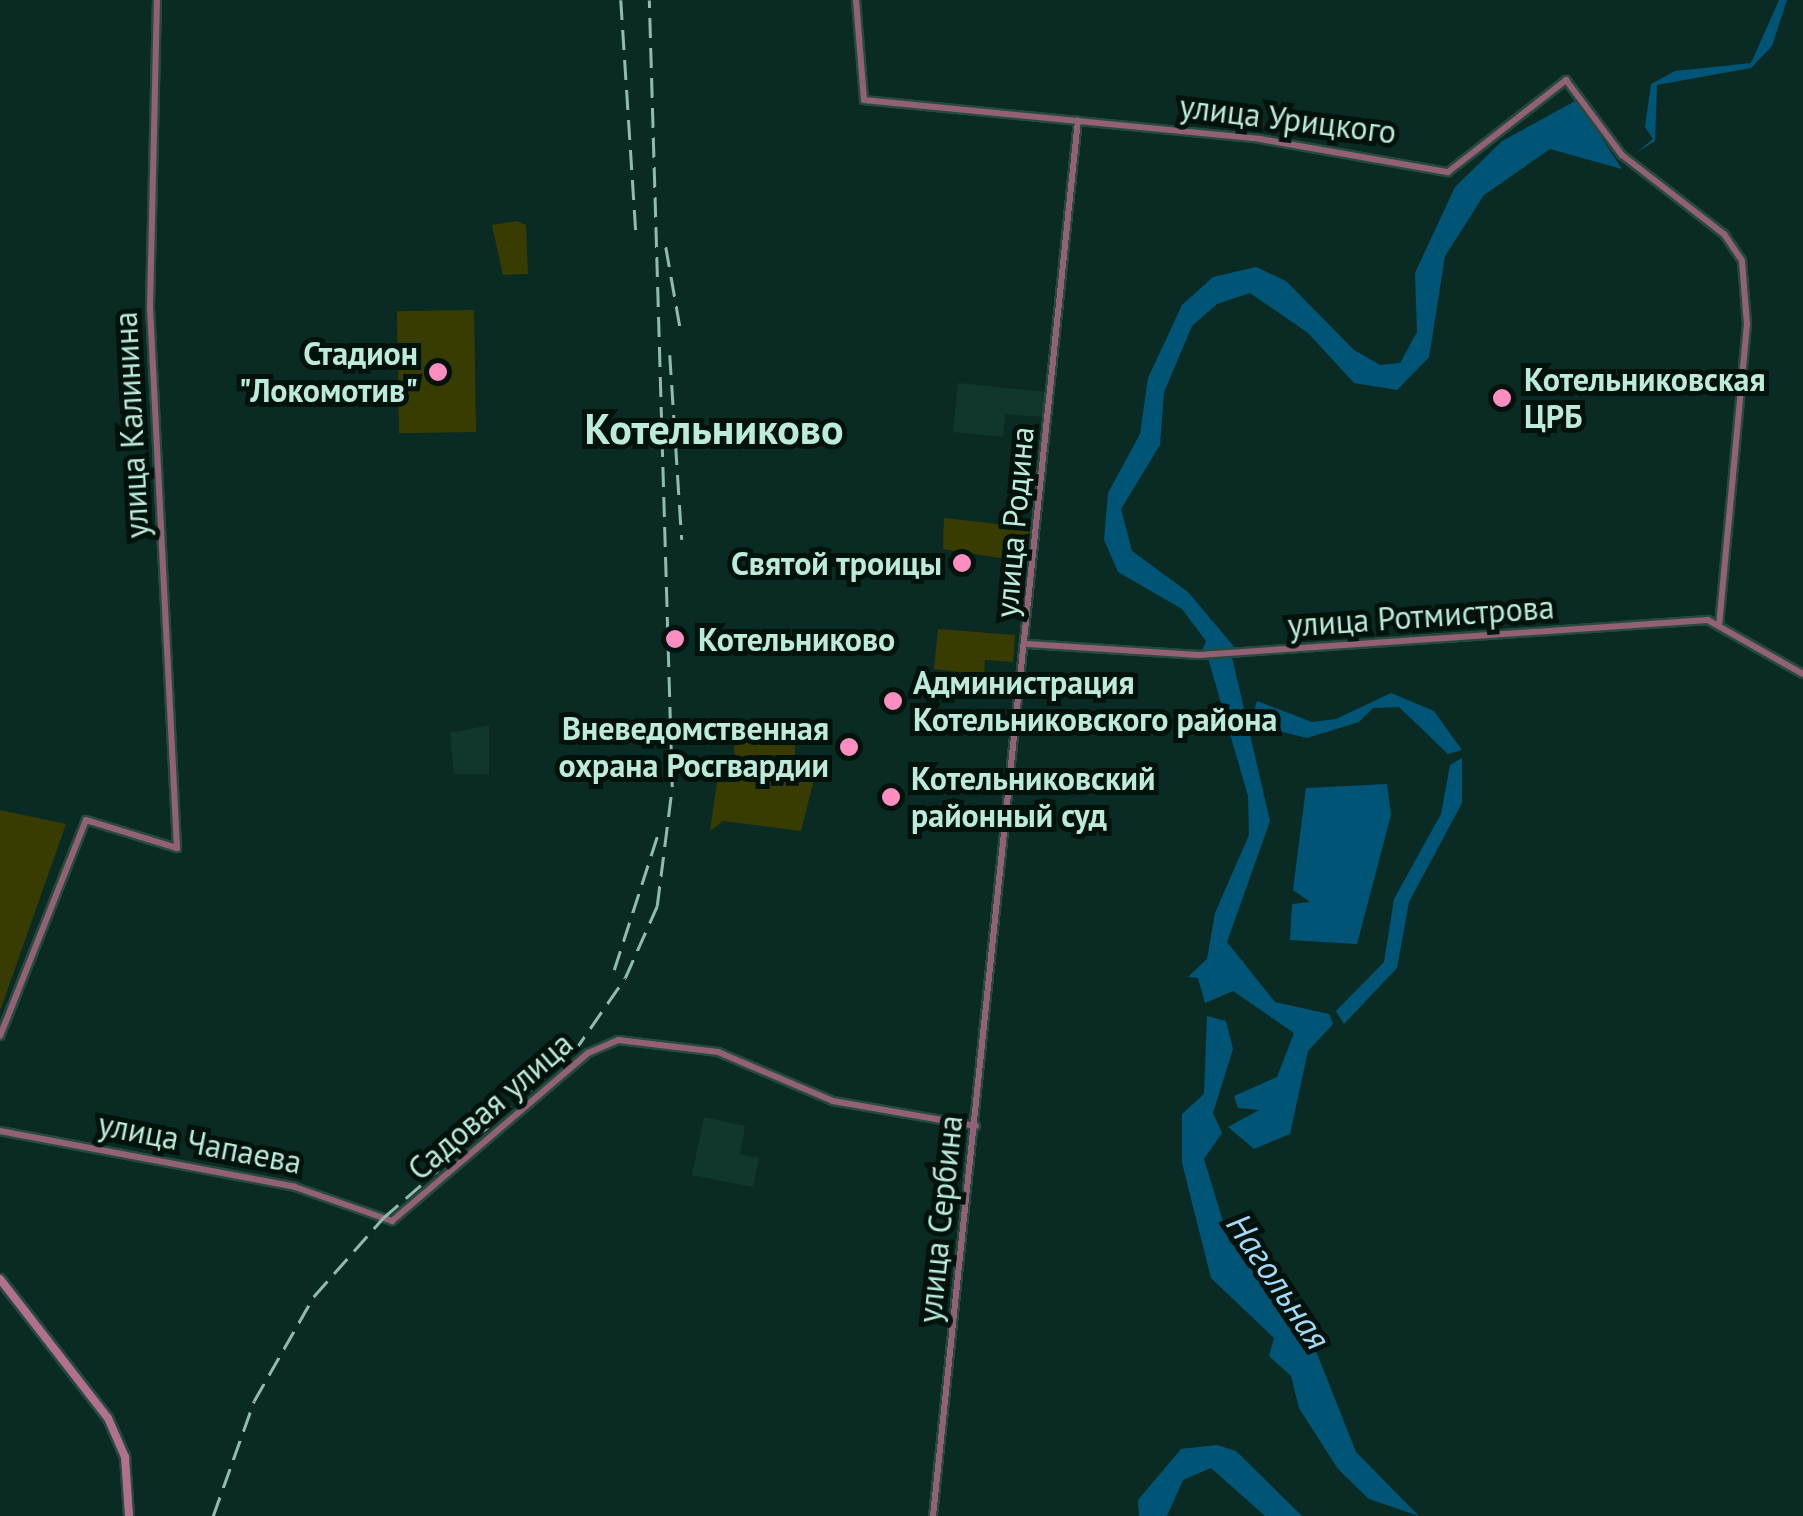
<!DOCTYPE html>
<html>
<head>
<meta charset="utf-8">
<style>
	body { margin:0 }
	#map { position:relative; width:1803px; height:1516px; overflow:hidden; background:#0a2b23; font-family:"PT Sans",sans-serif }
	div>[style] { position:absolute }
	.built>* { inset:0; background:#11372d }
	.green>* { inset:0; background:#393c00; transform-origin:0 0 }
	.water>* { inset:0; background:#057 }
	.roads { filter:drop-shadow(2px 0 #264a40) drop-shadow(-2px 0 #264a40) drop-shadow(0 2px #264a40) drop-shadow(0 -2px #264a40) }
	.secondary>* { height:6px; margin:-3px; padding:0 3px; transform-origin:3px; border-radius:3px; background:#926175 }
	.primary>* { height:8px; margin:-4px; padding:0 4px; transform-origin:4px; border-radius:4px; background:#b1718c }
	.rail>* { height:2.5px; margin-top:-1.25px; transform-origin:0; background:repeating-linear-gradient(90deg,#90bbae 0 20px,transparent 0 30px) }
	.dots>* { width:28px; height:28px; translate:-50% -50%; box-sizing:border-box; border:5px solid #00120c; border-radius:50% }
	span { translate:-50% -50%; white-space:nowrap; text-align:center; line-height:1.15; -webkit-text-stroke:10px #00120c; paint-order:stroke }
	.street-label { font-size:32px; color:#bceadb }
	.poi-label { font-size:32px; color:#bceadb; font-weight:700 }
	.right { translate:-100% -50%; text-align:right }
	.left { translate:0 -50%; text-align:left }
	.water-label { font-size:35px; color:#a3daf9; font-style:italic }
	.district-label { font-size:42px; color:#bceadb; font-weight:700 }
</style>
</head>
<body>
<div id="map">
	<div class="built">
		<i style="clip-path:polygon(958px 383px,1046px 392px,1044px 417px,1005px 414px,1003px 437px,953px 432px)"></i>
		<i style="clip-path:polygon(489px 725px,489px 774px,454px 774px,450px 733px)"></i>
		<i style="clip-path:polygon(704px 1117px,745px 1126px,740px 1154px,759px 1158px,753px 1187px,692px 1175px)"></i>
	</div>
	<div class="green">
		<i style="clip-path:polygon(517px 221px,526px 225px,528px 274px,503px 275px,492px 225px)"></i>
		<i style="left:474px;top:310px;width:122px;height:77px;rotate:89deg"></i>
		<i style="clip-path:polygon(944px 518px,1034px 528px,1030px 563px,943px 549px)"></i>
		<i style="clip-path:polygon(938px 629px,1015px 635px,1013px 662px,985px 660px,984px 675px,934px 669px)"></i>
		<i style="clip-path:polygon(795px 739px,795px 772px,814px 779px,801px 831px,723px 821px,710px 831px,717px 782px,735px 773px,734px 740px)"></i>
		<i style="clip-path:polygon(0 810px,66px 824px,0 1011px)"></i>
	</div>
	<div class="water">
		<i style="clip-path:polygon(1779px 0,1787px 0,1772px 46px,1751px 68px,1657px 85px,1655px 141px,1636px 153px,1653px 139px,1645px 127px,1651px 84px,1675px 71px,1751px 63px)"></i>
		<i style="clip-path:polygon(1577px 100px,1622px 169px,1550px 149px,1484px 195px,1445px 256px,1429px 357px,1397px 390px,1354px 383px,1308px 333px,1250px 293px,1217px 304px,1192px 326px,1164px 392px,1160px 445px,1121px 509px,1132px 551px,1188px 592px,1236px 649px,1202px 651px,1206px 641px,1182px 609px,1118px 572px,1104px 540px,1108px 493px,1140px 434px,1148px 378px,1182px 305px,1213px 277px,1256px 267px,1286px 281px,1354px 350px,1380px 365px,1400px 363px,1417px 332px,1415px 273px,1455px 187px,1502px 141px)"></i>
		<i style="clip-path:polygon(1232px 657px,1270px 821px,1227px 942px,1275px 1002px,1329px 1014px,1333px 1024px,1308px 1051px,1290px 1134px,1254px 1149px,1228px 1127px,1259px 1110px,1238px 1108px,1234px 1096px,1277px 1077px,1294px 1033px,1233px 991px,1205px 1003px,1198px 978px,1188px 977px,1207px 959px,1215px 913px,1249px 835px,1248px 796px,1208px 658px)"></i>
		<i style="clip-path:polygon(1391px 693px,1434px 711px,1462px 750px,1448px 754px,1399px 707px,1373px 708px,1359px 722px,1307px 738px,1259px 726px,1254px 711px,1257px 701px,1312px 722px,1336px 719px)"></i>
		<i style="clip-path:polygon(1462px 758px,1462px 803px,1409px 902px,1397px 968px,1344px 1024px,1336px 1011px,1384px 962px,1394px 899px,1441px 814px,1450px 765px)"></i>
		<i style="clip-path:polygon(1387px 784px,1391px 815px,1357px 944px,1290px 940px,1292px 904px,1310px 902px,1293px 890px,1306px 788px)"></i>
		<i style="clip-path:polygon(1207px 1016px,1226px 1021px,1233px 1049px,1213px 1113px,1222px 1133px,1204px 1159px,1229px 1241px,1302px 1316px,1356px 1452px,1419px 1516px,1369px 1499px,1338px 1469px,1299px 1408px,1291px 1376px,1269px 1356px,1274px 1338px,1211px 1278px,1182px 1163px,1182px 1114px,1204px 1094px)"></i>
		<i style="clip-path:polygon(1217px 1445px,1236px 1451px,1302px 1516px,1265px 1516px,1211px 1468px,1183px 1480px,1167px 1516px,1139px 1516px,1138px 1500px,1181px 1449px)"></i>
	</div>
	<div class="roads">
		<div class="secondary">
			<i style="left:856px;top:0;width:100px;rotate:85.4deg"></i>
			<i style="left:864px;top:100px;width:398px;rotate:5.6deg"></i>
			<i style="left:1260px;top:139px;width:191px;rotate:10deg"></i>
			<i style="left:1448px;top:172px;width:150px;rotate:-37.9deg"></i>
			<i style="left:1566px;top:80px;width:94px;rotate:53.3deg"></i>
			<i style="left:1622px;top:155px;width:129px;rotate:37.8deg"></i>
			<i style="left:1724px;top:234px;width:32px;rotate:56deg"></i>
			<i style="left:1742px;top:261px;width:63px;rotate:85.5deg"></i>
			<i style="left:1747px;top:324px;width:300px;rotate:95.3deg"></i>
			<i style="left:1028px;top:644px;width:171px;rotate:3.7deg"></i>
			<i style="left:1199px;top:655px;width:510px;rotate:-3.93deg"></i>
			<i style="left:1708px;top:620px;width:109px;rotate:29.6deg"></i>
			<i style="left:0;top:1036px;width:232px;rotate:-68.3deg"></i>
			<i style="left:86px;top:820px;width:95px;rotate:17.1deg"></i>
			<i style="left:177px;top:848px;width:542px;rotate:-92.86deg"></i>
			<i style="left:150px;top:307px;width:307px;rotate:-88.7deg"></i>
			<i style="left:0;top:1131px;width:300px;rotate:10.7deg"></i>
			<i style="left:295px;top:1187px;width:103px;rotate:19.3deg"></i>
			<i style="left:392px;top:1221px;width:258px;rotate:-40.6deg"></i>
			<i style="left:588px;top:1053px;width:33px;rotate:-23deg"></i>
			<i style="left:618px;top:1040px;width:101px;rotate:6.8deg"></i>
			<i style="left:718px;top:1052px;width:125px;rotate:23.1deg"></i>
			<i style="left:833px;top:1101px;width:145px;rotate:9.9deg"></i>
			<i style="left:933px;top:1516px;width:1403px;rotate:-84.07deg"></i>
		</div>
		<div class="primary">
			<i style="left:0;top:1279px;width:176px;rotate:52.2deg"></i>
			<i style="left:108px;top:1418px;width:43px;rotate:66.4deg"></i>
			<i style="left:125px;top:1457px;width:59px;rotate:86.1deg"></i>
		</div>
	</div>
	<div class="rail">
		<i style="left:621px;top:0;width:232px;rotate:86.3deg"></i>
		<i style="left:666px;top:247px;width:80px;rotate:80deg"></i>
		<i style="left:670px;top:355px;width:185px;rotate:86.3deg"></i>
		<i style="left:614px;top:970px;width:149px;rotate:-72.1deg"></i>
		<i style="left:213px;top:1516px;width:122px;rotate:-70.4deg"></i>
		<i style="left:254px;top:1401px;width:121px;rotate:-60.3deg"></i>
		<i style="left:314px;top:1296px;width:104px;rotate:-48.5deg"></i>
		<i style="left:383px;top:1218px;width:252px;rotate:-41deg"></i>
		<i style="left:573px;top:1053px;width:91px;rotate:-55.3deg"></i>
		<i style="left:625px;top:978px;width:79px;rotate:-66deg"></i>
		<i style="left:657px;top:906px;width:120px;rotate:-82.8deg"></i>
		<i style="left:672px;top:787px;width:787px;rotate:-91.67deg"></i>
	</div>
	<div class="dots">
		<i style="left:438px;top:372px;background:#fd8ebf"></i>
		<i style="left:1502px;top:398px;background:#fd8ebf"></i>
		<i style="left:962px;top:563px;background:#fd8ebf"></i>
		<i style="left:675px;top:639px;background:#fd8ebf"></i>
		<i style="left:893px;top:701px;background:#fd8ebf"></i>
		<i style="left:849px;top:747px;background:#fd8ebf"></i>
		<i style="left:891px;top:797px;background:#fd8ebf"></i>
	</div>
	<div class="street-label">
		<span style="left:1288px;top:119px;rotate:7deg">улица Урицкого</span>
		<span style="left:131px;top:425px;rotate:-93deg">улица Калинина</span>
		<span style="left:1014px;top:522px;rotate:-85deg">улица Родина</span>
		<span style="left:1421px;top:616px;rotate:-4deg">улица Ротмистрова</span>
		<span style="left:490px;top:1106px;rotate:-41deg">Садовая улица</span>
		<span style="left:200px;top:1143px;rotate:11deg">улица Чапаева</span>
		<span style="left:940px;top:1219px;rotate:-84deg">улица Сербина</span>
	</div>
	<div class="poi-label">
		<span class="right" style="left:418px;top:372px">Стадион<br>"Локомотив"</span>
		<span class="left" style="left:1524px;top:398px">Котельниковская<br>ЦРБ</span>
		<span class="right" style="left:942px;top:563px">Святой троицы</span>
		<span class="left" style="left:698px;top:639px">Котельниково</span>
		<span class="left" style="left:913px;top:701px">Администрация<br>Котельниковского района</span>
		<span class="right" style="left:829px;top:747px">Вневедомственная<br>охрана Росгвардии</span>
		<span class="left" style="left:911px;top:797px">Котельниковский<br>районный суд</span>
	</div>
	<div class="water-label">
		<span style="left:1279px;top:1281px;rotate:56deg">Нагольная</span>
	</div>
	<div class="district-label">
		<span style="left:714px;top:429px">Котельниково</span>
	</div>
</div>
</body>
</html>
